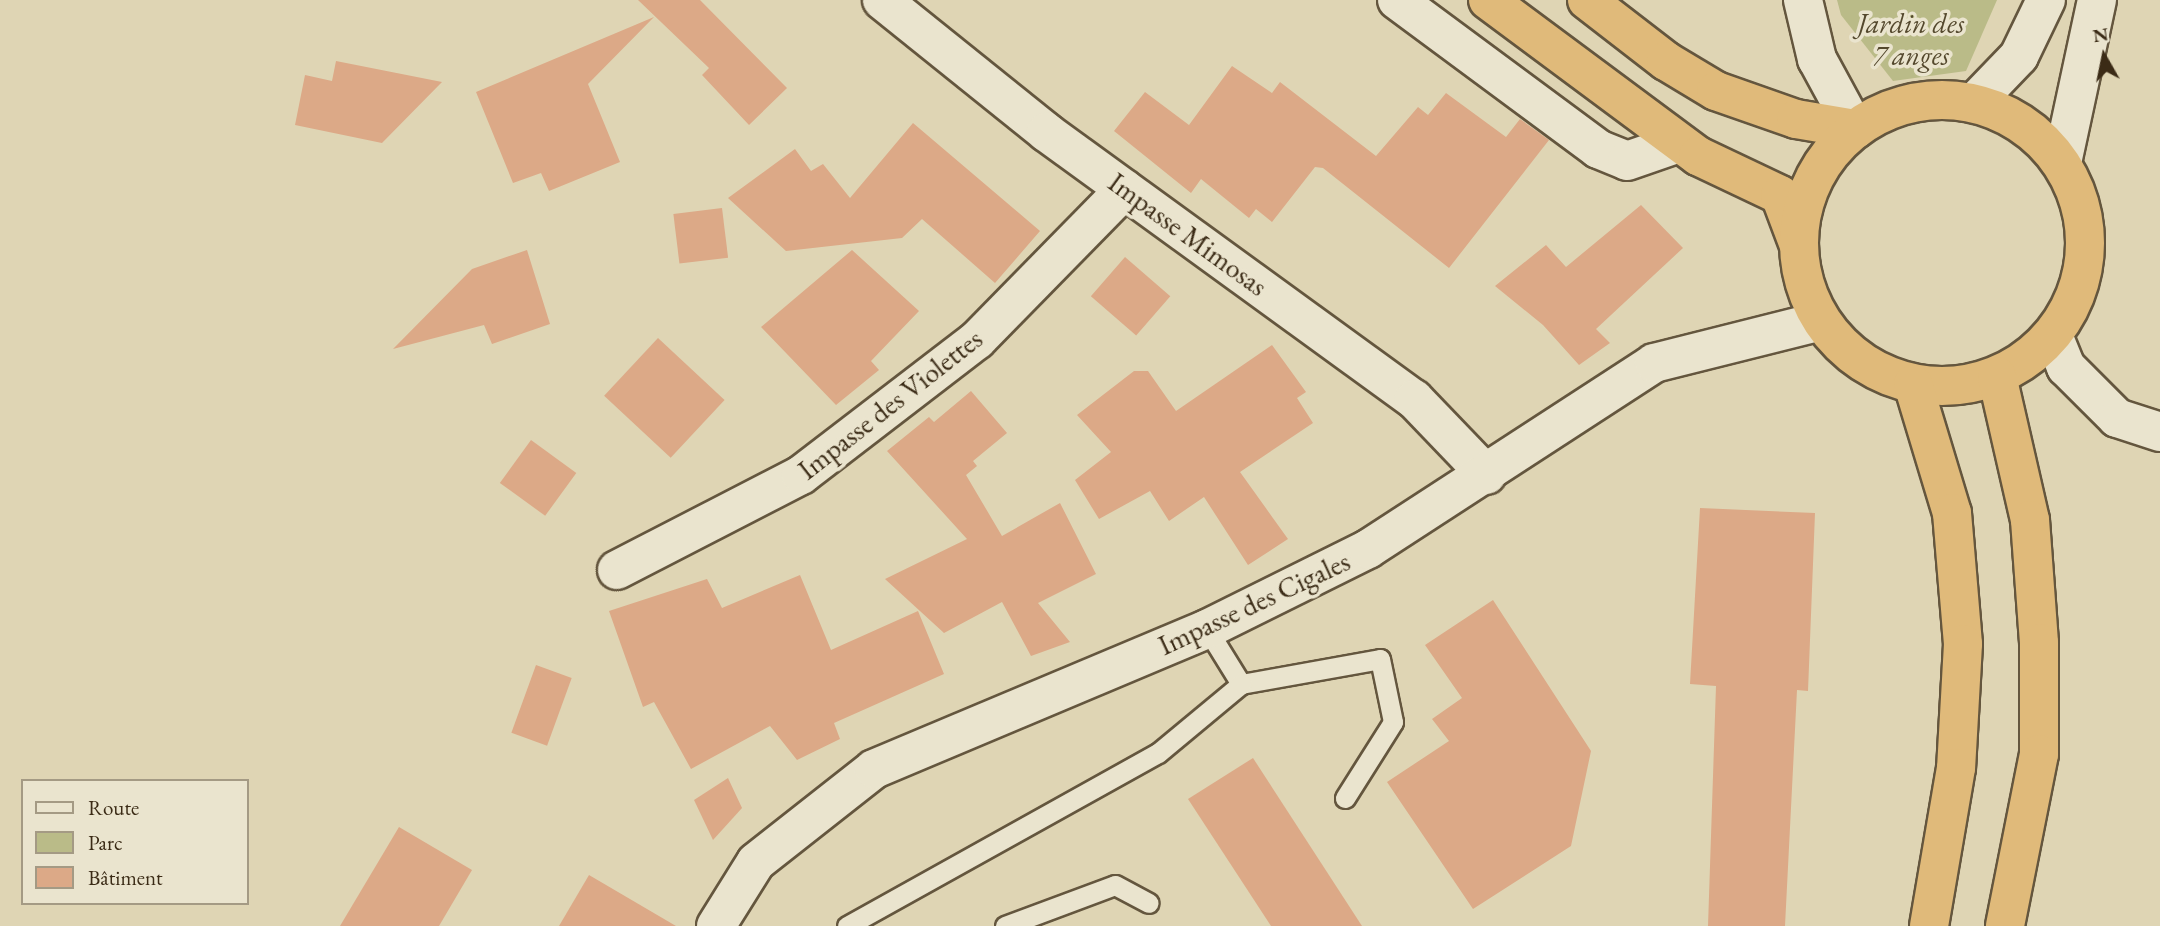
<!DOCTYPE html>
<html>
<head>
<meta charset="utf-8">
<style>
	body { margin:0 }
	#map { position:relative; width:2160px; height:926px; overflow:hidden; background:#dfd5b4; font-family:"EB Garamond",serif }
	div>[style] { position:absolute }
	.green>* { inset:0; background:#babb88 }
	.building>* { inset:0; background:#dca987; transform-origin:0 0 }
	.roads { filter:drop-shadow(2px 0 #64563e) drop-shadow(-2px 0 #64563e) drop-shadow(0 2px #64563e) drop-shadow(0 -2px #64563e) }
	.service>* { height:19px; margin:-9.5px; padding:0 9.5px; transform-origin:9.5px; border-radius:9.5px; background:#eae4ce }
	.minor>* { height:38px; margin:-19px; padding:0 19px; transform-origin:19px; border-radius:19px; background:#eae4ce }
	.secondary>* { height:38px; margin:-19px; padding:0 19px; transform-origin:19px; border-radius:19px; background:#eae4ce }
	.trunk>* { height:38px; margin:-19px; padding:0 19px; transform-origin:19px; border-radius:19px; background:#e0ba7a }
	.trunk>.ring { margin:-19px; padding:0; box-sizing:content-box; background:none; border:38px solid #e0ba7a; border-radius:50% }
	span { translate:-50% -50%; white-space:nowrap; text-align:center; line-height:1.15; -webkit-text-stroke:7px #eae4ce; paint-order:stroke }
	.park-label { font-size:28px; color:#54482d; font-style:italic }
	.street-label { font-size:28px; color:#3b2b16 }
	.legend { position:absolute; left:21px; top:779px; width:228px; height:126px; box-sizing:border-box; background:#eae4ce; border:2px solid #a49a84; margin:0; padding:9px 12px; list-style:none; font-size:21px; color:#3b2b16 }
	.legend li { display:flex; align-items:center; gap:14px; height:35px }
	.legend b { width:35px; border:2px solid #a49a84 }
	.north { position:absolute; left:2069px; top:21px; width:70px; height:70px; -webkit-text-stroke:5px #eae4ce; paint-order:stroke; rotate:351deg; font-size:19px; font-weight:700; line-height:28px; text-align:center; color:#3b2b16 }
	.north::after { content:''; display:block; margin:auto; width:24px; height:32px; background:#3b2b16; clip-path:polygon(50% 0,100% 100%,50% 72%,0 100%) }
</style>
</head>
<body>
<div id="map">
	<div class="green">
		<i style="clip-path:polygon(1837px 0,1997px 0,1966px 71px,1893px 81px,1841px 15px)"></i>
	</div>
	<div class="building">
		<i style="clip-path:polygon(638px 0,700px 0,787px 88px,749px 125px,702px 75px,709px 68px)"></i>
		<i style="clip-path:polygon(654px 17px,588px 84px,620px 162px,549px 191px,541px 173px,513px 183px,476px 92px)"></i>
		<i style="clip-path:polygon(336px 61px,442px 82px,382px 143px,295px 125px,305px 75px,332px 81px)"></i>
		<i style="clip-path:polygon(1232px 66px,1272px 93px,1280px 82px,1376px 156px,1418px 107px,1428px 115px,1446px 93px,1506px 137px,1520px 119px,1549px 140px,1449px 268px,1323px 168px,1315px 167px,1272px 222px,1256px 209px,1249px 218px,1201px 179px,1191px 193px,1114px 131px,1145px 92px,1189px 125px)"></i>
		<i style="clip-path:polygon(913px 123px,1040px 231px,995px 283px,922px 219px,902px 238px,786px 251px,728px 198px,795px 149px,811px 171px,823px 164px,850px 198px)"></i>
		<i style="clip-path:polygon(1641px 205px,1683px 248px,1596px 329px,1610px 343px,1579px 365px,1543px 325px,1495px 286px,1546px 245px,1566px 267px)"></i>
		<i style="left:722px;top:208px;width:50px;height:49px;rotate:83deg"></i>
		<i style="clip-path:polygon(527px 250px,550px 324px,492px 344px,484px 325px,393px 349px,472px 269px)"></i>
		<i style="clip-path:polygon(852px 250px,919px 311px,871px 361px,879px 370px,836px 405px,761px 327px)"></i>
		<i style="left:1125px;top:257px;width:60px;height:52px;rotate:41deg"></i>
		<i style="left:658px;top:338px;width:91px;height:79px;rotate:43deg"></i>
		<i style="clip-path:polygon(1272px 345px,1306px 392px,1297px 398px,1313px 423px,1240px 472px,1288px 539px,1248px 565px,1204px 497px,1169px 521px,1150px 491px,1099px 519px,1075px 480px,1111px 452px,1077px 415px,1134px 371px,1148px 371px,1176px 411px)"></i>
		<i style="clip-path:polygon(971px 391px,1007px 433px,973px 461px,977px 466px,966px 475px,1002px 536px,1060px 503px,1096px 574px,1038px 603px,1070px 642px,1031px 656px,1002px 602px,944px 633px,885px 579px,967px 539px,887px 451px,929px 417px,934px 422px)"></i>
		<i style="left:531px;top:440px;width:56px;height:53px;rotate:36deg"></i>
		<i style="clip-path:polygon(1700px 508px,1815px 513px,1808px 691px,1797px 690px,1785px 926px,1708px 926px,1716px 686px,1690px 684px)"></i>
		<i style="clip-path:polygon(800px 575px,831px 650px,918px 611px,944px 674px,834px 723px,840px 739px,797px 760px,770px 726px,691px 769px,654px 702px,643px 707px,609px 611px,707px 579px,722px 608px)"></i>
		<i style="clip-path:polygon(1493px 600px,1591px 751px,1571px 846px,1473px 909px,1387px 782px,1449px 741px,1432px 719px,1462px 698px,1425px 645px)"></i>
		<i style="left:536px;top:665px;width:38px;height:72px;rotate:20deg"></i>
		<i style="clip-path:polygon(1253px 758px,1362px 926px,1271px 926px,1188px 799px)"></i>
		<i style="clip-path:polygon(728px 778px,742px 808px,713px 840px,694px 800px)"></i>
		<i style="clip-path:polygon(399px 827px,472px 870px,439px 926px,340px 926px)"></i>
		<i style="clip-path:polygon(589px 875px,676px 926px,559px 926px)"></i>
	</div>
	<div class="roads">
		<div class="service">
			<i style="left:1207px;top:629px;width:65px;rotate:58.3deg"></i>
			<i style="left:1241px;top:684px;width:141px;rotate:-10.2deg"></i>
			<i style="left:1380px;top:659px;width:64px;rotate:78.3deg"></i>
			<i style="left:1393px;top:722px;width:90px;rotate:122.3deg"></i>
			<i style="left:847px;top:926px;width:356px;rotate:-29.1deg"></i>
			<i style="left:1158px;top:753px;width:108px;rotate:-39.7deg"></i>
			<i style="left:1005px;top:926px;width:117px;rotate:-20.4deg"></i>
			<i style="left:1115px;top:885px;width:38px;rotate:28deg"></i>
		</div>
		<div class="minor">
			<i style="left:882px;top:0;width:211px;rotate:38.8deg"></i>
			<i style="left:1046px;top:132px;width:455px;rotate:36deg"></i>
			<i style="left:1414px;top:399px;width:105px;rotate:46.2deg"></i>
			<i style="left:1397px;top:0;width:250px;rotate:36.5deg"></i>
			<i style="left:1598px;top:149px;width:31px;rotate:22deg"></i>
			<i style="left:1627px;top:161px;width:55px;rotate:-19.1deg"></i>
			<i style="left:1803px;top:0;width:61px;rotate:76.7deg"></i>
			<i style="left:1817px;top:59px;width:80px;rotate:61.5deg"></i>
			<i style="left:2053px;top:335px;width:35px;rotate:68deg"></i>
			<i style="left:2066px;top:367px;width:72px;rotate:45deg"></i>
			<i style="left:2117px;top:418px;width:45px;rotate:18deg"></i>
			<i style="left:617px;top:570px;width:207px;rotate:-27.3deg"></i>
			<i style="left:801px;top:475px;width:222px;rotate:-37.5deg"></i>
			<i style="left:977px;top:340px;width:211px;rotate:-45.6deg"></i>
			<i style="left:716px;top:926px;width:75px;rotate:-58deg"></i>
			<i style="left:756px;top:862px;width:150px;rotate:-38.2deg"></i>
			<i style="left:874px;top:769px;width:361px;rotate:-22.8deg"></i>
			<i style="left:1207px;top:629px;width:180px;rotate:-26.4deg"></i>
			<i style="left:1368px;top:549px;width:341px;rotate:-33deg"></i>
			<i style="left:1654px;top:363px;width:172px;rotate:-14.1deg"></i>
		</div>
		<div class="secondary">
			<i style="left:1974px;top:103px;width:65px;rotate:-46.2deg"></i>
			<i style="left:2019px;top:56px;width:62px;rotate:-64.3deg"></i>
			<i style="left:2062px;top:163px;width:167px;rotate:-77.9deg"></i>
		</div>
		<div class="trunk">
			<i style="left:1488px;top:0;width:262px;rotate:36.6deg"></i>
			<i style="left:1698px;top:156px;width:91px;rotate:25.4deg"></i>
			<i style="left:1780px;top:195px;width:51px;rotate:69.4deg"></i>
			<i style="left:1587px;top:0;width:100px;rotate:37.7deg"></i>
			<i style="left:1666px;top:61px;width:58px;rotate:31deg"></i>
			<i style="left:1716px;top:91px;width:85px;rotate:19.3deg"></i>
			<i style="left:1796px;top:119px;width:60px;rotate:9.6deg"></i>
			<i class="ring" style="left:1799px;top:100px;width:248px;height:248px"></i>
			<i style="left:1997px;top:376px;width:148px;rotate:77.1deg"></i>
			<i style="left:2030px;top:520px;width:123px;rotate:85.8deg"></i>
			<i style="left:2039px;top:643px;width:111px;rotate:90deg"></i>
			<i style="left:2039px;top:754px;width:175px;rotate:101.2deg"></i>
			<i style="left:1913px;top:384px;width:135px;rotate:73.2deg"></i>
			<i style="left:1952px;top:513px;width:131px;rotate:85.2deg"></i>
			<i style="left:1963px;top:644px;width:124px;rotate:93.2deg"></i>
			<i style="left:1956px;top:768px;width:160px;rotate:99.7deg"></i>
		</div>
	</div>
	<div class="park-label">
		<span style="left:1911px;top:39px">Jardin des<br>7 anges</span>
	</div>
	<div class="street-label">
		<span style="left:1188px;top:234px;rotate:36deg">Impasse Mimosas</span>
		<span style="left:890px;top:404px;rotate:-38deg">Impasse des Violettes</span>
		<span style="left:1254px;top:603px;rotate:-25deg">Impasse des Cigales</span>
	</div>
	<ul class="legend">
	<li><b style="height:9px;background:#eae4ce"></b>Route</li>
	<li><b style="height:19px;background:#babb88"></b>Parc</li>
	<li><b style="height:19px;background:#dca987"></b>Bâtiment</li>
	</ul>
	<div class="north">N</div>
</div>
</body>
</html>
